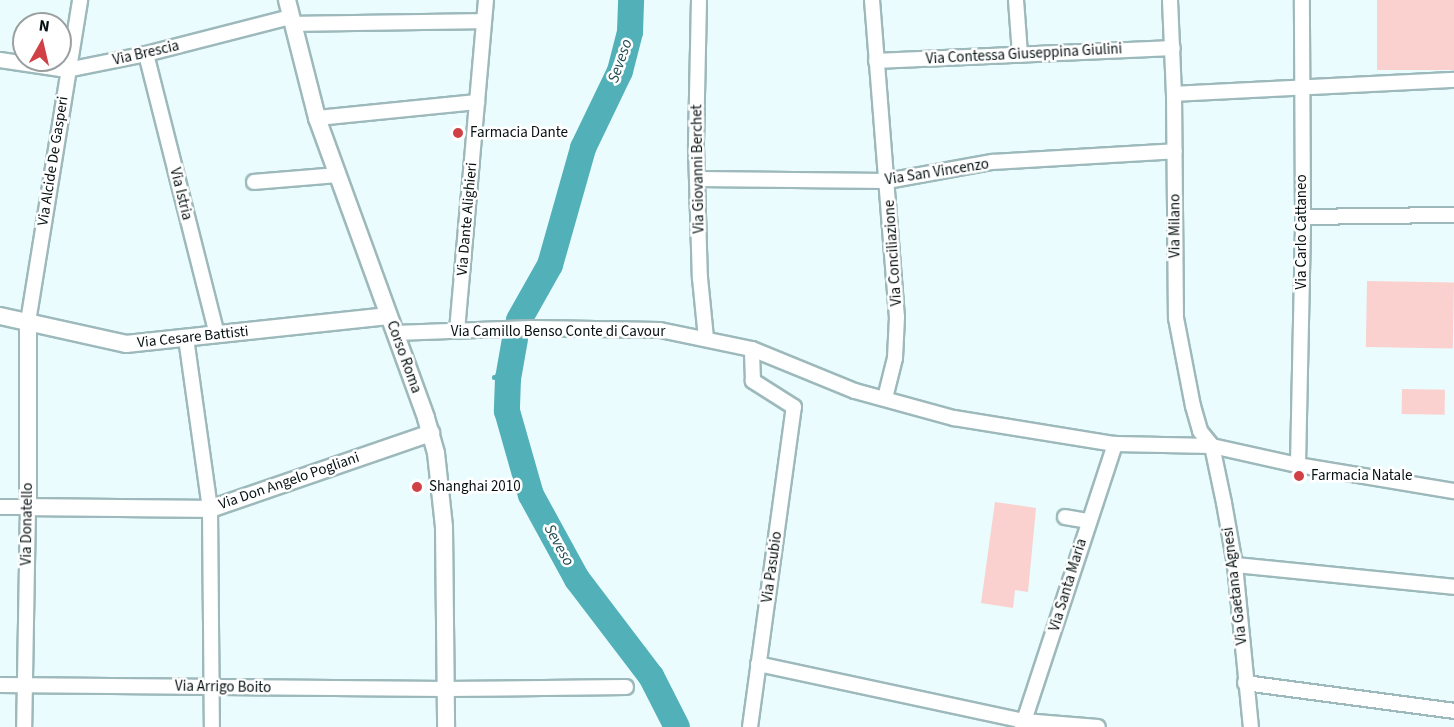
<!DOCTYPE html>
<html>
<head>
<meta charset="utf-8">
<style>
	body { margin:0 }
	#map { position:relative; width:1454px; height:727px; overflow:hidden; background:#eafcfd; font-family:"Source Sans 3",sans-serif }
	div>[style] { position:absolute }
	.green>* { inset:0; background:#fad1ce; transform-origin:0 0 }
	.stream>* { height:4.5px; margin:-2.25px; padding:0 2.25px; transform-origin:2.25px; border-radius:2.25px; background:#52b0b8 }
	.river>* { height:26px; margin:-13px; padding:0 13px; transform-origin:13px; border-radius:13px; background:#52b0b8 }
	.roads { filter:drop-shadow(2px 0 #9db9bb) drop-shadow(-2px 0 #9db9bb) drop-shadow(0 2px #9db9bb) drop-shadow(0 -2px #9db9bb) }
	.minor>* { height:14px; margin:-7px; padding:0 7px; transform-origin:7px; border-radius:7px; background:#fff }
	.tertiary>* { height:16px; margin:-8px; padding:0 8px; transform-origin:8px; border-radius:8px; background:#fff }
	.dots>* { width:16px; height:16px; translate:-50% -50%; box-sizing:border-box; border:3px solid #fff; border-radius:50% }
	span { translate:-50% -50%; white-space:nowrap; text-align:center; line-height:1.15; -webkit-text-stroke:5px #fff; paint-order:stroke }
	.street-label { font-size:15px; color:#061011 }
	.poi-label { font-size:15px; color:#061011 }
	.left { translate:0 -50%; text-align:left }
	.water-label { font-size:16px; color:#214c50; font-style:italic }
	.north { position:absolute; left:12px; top:12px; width:60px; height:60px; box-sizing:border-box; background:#fff; border:2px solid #9b9fa0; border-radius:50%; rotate:8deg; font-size:16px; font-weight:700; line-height:24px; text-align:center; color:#061011 }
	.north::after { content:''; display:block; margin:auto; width:21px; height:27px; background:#d04146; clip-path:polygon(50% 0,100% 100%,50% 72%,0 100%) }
</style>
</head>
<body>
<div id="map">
	<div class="green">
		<i style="left:1377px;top:0;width:77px;height:70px"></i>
		<i style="left:1367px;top:281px;width:87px;height:66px;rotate:1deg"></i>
		<i style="left:1402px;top:389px;width:43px;height:25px;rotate:1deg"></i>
		<i style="clip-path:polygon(995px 502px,1036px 508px,1028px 592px,1015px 590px,1013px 608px,981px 603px)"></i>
	</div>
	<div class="stream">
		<i style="left:494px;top:377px;width:14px;rotate:4deg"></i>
	</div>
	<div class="river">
		<i style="left:519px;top:320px;width:63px;rotate:-60.6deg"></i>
		<i style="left:550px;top:265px;width:122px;rotate:-74.2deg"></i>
		<i style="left:583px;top:148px;width:85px;rotate:-64.3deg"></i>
		<i style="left:620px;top:71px;width:40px;rotate:-75.6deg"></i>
		<i style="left:630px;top:32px;width:32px;rotate:-88deg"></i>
		<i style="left:515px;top:339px;width:40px;rotate:100deg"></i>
		<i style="left:508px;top:378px;width:33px;rotate:92deg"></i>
		<i style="left:507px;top:411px;width:87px;rotate:74.1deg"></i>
		<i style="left:531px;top:495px;width:96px;rotate:61.3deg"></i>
		<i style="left:577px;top:579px;width:122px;rotate:52.7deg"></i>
		<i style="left:651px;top:676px;width:57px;rotate:63deg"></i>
	</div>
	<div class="roads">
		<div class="minor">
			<i style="left:699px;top:0;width:147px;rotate:91.2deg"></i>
			<i style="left:696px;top:147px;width:131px;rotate:88.3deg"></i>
			<i style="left:700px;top:278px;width:60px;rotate:84.3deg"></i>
			<i style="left:872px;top:0;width:318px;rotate:85.5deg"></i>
			<i style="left:897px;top:317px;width:41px;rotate:92.8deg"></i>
			<i style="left:895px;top:358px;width:41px;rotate:104deg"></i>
			<i style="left:1016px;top:0;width:55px;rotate:85.8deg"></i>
			<i style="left:1170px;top:0;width:94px;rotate:87.6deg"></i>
			<i style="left:1174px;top:94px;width:224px;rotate:89.5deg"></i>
			<i style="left:1176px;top:318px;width:90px;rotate:79.1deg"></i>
			<i style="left:1193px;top:406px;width:26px;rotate:74deg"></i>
			<i style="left:1200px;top:431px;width:19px;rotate:51deg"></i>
			<i style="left:1212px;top:446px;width:58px;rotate:78.1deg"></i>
			<i style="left:1224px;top:503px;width:63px;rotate:79.9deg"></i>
			<i style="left:1235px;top:565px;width:163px;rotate:84.4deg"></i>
			<i style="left:293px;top:24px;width:191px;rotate:-0.9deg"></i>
			<i style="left:146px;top:54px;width:289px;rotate:75.8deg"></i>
			<i style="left:0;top:60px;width:68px;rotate:8.5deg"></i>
			<i style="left:67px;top:70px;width:81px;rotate:-11.4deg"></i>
			<i style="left:146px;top:54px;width:149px;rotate:-14.4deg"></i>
			<i style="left:876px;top:61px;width:297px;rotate:-2.5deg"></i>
			<i style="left:1174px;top:94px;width:280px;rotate:-2.9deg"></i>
			<i style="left:317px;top:118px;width:161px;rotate:-5.7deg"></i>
			<i style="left:698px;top:179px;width:189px;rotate:0.6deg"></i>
			<i style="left:887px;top:181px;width:107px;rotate:-10.3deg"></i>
			<i style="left:992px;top:162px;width:183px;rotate:-3.4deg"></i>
			<i style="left:254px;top:182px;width:83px;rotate:-4.8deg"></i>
			<i style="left:1303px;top:217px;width:151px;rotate:-0.8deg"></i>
			<i style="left:28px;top:322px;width:326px;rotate:-80.8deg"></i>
			<i style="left:457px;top:331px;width:332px;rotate:-85deg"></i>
			<i style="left:395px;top:333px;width:137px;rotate:-2.1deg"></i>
			<i style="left:532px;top:328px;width:128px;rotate:0.9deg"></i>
			<i style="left:660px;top:330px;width:94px;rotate:11.7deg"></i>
			<i style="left:752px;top:349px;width:111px;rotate:22.2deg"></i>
			<i style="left:855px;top:391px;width:103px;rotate:15.3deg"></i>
			<i style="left:954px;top:418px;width:163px;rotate:9.2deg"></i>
			<i style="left:1115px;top:444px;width:97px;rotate:1.2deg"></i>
			<i style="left:1212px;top:446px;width:88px;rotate:12.5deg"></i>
			<i style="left:1298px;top:465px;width:158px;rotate:9.5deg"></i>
			<i style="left:186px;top:338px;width:173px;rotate:82deg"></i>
			<i style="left:210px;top:509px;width:218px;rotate:89.5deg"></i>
			<i style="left:1298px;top:465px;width:248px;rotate:-88.8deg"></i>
			<i style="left:1303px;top:217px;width:217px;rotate:-90.3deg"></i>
			<i style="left:0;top:507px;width:28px"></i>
			<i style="left:28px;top:507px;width:220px;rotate:91deg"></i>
			<i style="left:1065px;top:517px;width:23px;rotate:10deg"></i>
			<i style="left:1235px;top:565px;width:220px;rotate:5.7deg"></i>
			<i style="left:758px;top:664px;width:272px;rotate:12.1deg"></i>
			<i style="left:1024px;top:721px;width:74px;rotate:4.6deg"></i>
			<i style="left:1245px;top:683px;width:211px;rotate:7.6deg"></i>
			<i style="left:0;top:685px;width:445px;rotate:0.5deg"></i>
			<i style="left:445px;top:689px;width:181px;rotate:-0.6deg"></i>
			<i style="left:750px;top:727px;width:323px;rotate:-82.2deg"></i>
			<i style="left:794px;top:407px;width:49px;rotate:-147.6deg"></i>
			<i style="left:753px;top:381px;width:32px;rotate:-92deg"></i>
			<i style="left:1022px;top:727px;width:298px;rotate:-71.8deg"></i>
		</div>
		<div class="tertiary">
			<i style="left:287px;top:0;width:122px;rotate:75.7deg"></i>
			<i style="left:317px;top:118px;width:319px;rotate:70deg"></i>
			<i style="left:426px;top:418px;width:36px;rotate:74deg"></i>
			<i style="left:436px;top:453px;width:74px;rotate:83.8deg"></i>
			<i style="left:444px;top:527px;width:200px;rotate:89.4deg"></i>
			<i style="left:0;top:316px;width:129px;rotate:12.5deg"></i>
			<i style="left:126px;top:344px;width:264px;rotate:-6.1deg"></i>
			<i style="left:28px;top:322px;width:185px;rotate:90deg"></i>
			<i style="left:28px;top:507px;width:182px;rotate:0.6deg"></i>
			<i style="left:210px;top:509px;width:234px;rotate:-19deg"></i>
		</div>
	</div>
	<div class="dots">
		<i style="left:458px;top:133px;background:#d04146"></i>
		<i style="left:1299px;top:476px;background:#d04146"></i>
		<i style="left:417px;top:487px;background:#d04146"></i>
	</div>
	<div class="street-label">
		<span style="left:146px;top:53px;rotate:-13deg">Via Brescia</span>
		<span style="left:1024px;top:54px;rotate:-3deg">Via Contessa Giuseppina Giulini</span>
		<span style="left:53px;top:161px;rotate:-81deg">Via Alcide De Gasperi</span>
		<span style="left:698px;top:169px;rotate:-91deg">Via Giovanni Berchet</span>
		<span style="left:937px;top:172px;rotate:-9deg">Via San Vincenzo</span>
		<span style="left:181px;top:194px;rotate:76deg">Via Istria</span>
		<span style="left:467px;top:219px;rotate:-85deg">Via Dante Alighieri</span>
		<span style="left:1175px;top:226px;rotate:-90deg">Via Milano</span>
		<span style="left:1302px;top:232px;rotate:-90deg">Via Carlo Cattaneo</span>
		<span style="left:893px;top:253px;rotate:-94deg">Via Conciliazione</span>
		<span style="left:558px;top:332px">Via Camillo Benso Conte di Cavour</span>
		<span style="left:193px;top:337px;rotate:-6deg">Via Cesare Battisti</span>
		<span style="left:404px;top:357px;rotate:70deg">Corso Roma</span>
		<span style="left:289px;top:481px;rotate:-19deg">Via Don Angelo Pogliani</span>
		<span style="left:27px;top:524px;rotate:-89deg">Via Donatello</span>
		<span style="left:772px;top:567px;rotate:-82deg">Via Pasubio</span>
		<span style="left:1068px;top:585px;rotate:-73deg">Via Santa Maria</span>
		<span style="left:1235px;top:586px;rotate:-97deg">Via Gaetana Agnesi</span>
		<span style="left:223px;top:687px;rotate:1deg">Via Arrigo Boito</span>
	</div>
	<div class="poi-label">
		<span class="left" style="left:470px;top:133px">Farmacia Dante</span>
		<span class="left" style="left:1311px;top:476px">Farmacia Natale</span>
		<span class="left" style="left:429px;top:487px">Shanghai 2010</span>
	</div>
	<div class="water-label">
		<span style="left:620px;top:61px;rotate:-71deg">Seveso</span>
		<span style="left:559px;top:545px;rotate:61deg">Seveso</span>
	</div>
	<div class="north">N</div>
</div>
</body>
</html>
